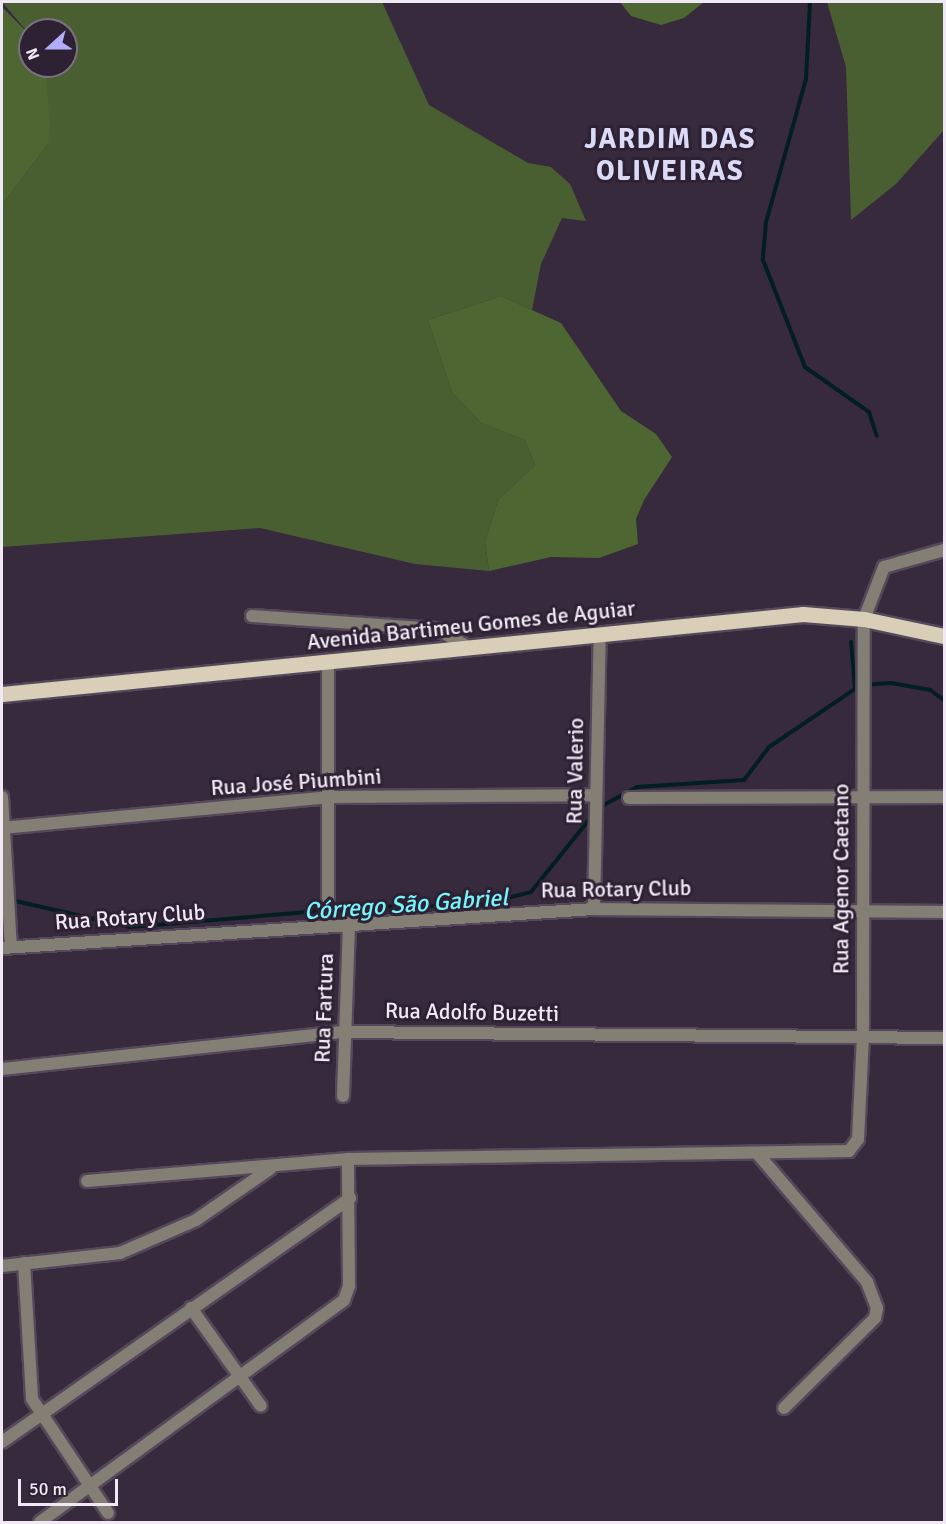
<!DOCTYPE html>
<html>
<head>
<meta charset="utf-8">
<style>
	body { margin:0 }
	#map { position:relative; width:946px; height:1524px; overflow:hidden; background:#372a3d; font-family:Signika,sans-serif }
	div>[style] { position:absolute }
	.green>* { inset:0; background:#4a5f31 }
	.forest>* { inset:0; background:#4e6631 }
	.stream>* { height:4px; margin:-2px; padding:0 2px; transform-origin:2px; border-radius:2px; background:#031e20 }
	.roads { filter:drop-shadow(2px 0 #55485a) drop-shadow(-2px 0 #55485a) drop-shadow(0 2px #55485a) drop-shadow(0 -2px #55485a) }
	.minor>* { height:12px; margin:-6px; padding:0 6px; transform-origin:6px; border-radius:6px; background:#847f74 }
	.primary>* { height:15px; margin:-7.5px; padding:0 7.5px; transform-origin:7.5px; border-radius:7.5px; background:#d9ceb8 }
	span { translate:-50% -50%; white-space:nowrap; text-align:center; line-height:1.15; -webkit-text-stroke:6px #2d2133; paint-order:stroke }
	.street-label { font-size:22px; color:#f0e8f4 }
	.water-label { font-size:24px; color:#75f6fc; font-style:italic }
	.district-label { font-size:28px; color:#dbdbf8; font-weight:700; letter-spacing:1.5px }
	.frame { position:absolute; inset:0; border:3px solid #f0e8f4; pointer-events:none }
	.north { position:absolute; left:18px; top:18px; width:60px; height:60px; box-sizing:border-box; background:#2d2133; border:2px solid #7b7180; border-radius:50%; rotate:249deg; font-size:16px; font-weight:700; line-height:24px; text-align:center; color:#f0e8f4 }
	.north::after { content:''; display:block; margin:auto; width:21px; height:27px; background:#b1adfa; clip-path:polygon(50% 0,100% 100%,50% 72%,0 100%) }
	.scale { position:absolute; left:18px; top:1479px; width:100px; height:27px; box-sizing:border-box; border:3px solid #f0e8f4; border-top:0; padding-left:8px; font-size:18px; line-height:21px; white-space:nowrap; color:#f0e8f4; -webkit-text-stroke:4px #2d2133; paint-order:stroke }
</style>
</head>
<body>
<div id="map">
	<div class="green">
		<i style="clip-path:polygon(2px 2px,382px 2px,429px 105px,528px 163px,551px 167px,570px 184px,586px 221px,562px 218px,541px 264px,532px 310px,501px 296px,428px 320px,452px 392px,481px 423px,525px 440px,535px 465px,498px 500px,485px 542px,489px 571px,415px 564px,260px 528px,2px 547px,2px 205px,48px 144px,45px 66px,66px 66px,66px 30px,30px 30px,30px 35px)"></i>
		<i style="clip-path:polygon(827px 2px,944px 2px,944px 130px,896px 184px,851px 220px,846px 67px)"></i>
	</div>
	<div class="forest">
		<i style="clip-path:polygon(620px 2px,704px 2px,684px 18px,661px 25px,631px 16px)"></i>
		<i style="clip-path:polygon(2px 7px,30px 35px,30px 66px,45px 66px,50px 125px,48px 144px,2px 205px)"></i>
		<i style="clip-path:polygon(501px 296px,561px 323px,621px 411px,656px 434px,672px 457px,644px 500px,636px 519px,638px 544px,599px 558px,551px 557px,489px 571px,485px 542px,498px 500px,535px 465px,525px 440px,481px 423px,452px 392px,428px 320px)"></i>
	</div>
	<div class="stream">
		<i style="left:810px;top:2px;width:77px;rotate:93deg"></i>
		<i style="left:806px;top:79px;width:148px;rotate:105.6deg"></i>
		<i style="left:766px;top:222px;width:38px;rotate:95deg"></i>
		<i style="left:763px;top:260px;width:115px;rotate:68.6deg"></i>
		<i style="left:805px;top:367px;width:78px;rotate:35.1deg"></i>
		<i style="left:869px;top:412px;width:25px;rotate:72deg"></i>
		<i style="left:851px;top:642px;width:46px;rotate:85deg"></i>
		<i style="left:600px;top:807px;width:42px;rotate:-28.4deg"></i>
		<i style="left:637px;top:787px;width:107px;rotate:-3.7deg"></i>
		<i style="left:744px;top:780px;width:41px;rotate:-52.9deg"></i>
		<i style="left:769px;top:747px;width:111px;rotate:-34deg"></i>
		<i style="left:861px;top:685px;width:30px;rotate:-4deg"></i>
		<i style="left:891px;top:683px;width:40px;rotate:10deg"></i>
		<i style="left:930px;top:690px;width:17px;rotate:36deg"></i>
		<i style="left:2px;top:898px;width:131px;rotate:12.8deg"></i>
		<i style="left:130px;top:927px;width:241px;rotate:-4.8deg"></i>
		<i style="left:370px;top:907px;width:110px;rotate:-1deg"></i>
		<i style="left:480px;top:905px;width:53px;rotate:-14.3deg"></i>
		<i style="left:531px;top:892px;width:99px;rotate:-51.2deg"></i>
	</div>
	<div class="roads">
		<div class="minor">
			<i style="left:252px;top:616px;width:185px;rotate:4deg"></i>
			<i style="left:437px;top:629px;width:34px;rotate:30deg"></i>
			<i style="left:328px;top:663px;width:235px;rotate:90deg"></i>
			<i style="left:2px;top:797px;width:150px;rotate:86.6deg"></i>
			<i style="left:629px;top:798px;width:315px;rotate:-0.2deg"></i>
			<i style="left:2px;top:828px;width:330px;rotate:-5.4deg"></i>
			<i style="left:331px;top:797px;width:263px;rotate:-0.4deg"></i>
			<i style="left:594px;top:909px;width:275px;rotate:-88.8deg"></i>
			<i style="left:2px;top:948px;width:593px;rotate:-3.77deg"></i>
			<i style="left:594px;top:909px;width:350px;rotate:0.5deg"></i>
			<i style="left:2px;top:1069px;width:343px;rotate:-6.2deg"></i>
			<i style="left:343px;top:1032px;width:601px;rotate:0.57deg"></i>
			<i style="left:343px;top:1096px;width:174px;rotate:-88deg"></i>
			<i style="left:757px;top:1153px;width:170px;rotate:49.5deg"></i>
			<i style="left:867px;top:1282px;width:28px;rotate:69deg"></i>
			<i style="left:877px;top:1308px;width:10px;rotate:101deg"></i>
			<i style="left:875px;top:1318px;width:128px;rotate:135.3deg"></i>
			<i style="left:87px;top:1181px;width:262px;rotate:-4.8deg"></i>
			<i style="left:348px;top:1159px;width:501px;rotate:-0.91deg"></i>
			<i style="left:849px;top:1151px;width:15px;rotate:-53deg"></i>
			<i style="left:858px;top:1139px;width:102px;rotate:-87.2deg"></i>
			<i style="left:863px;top:1037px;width:418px;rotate:-89.9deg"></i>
			<i style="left:864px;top:619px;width:56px;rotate:-69deg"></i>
			<i style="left:884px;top:567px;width:62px;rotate:-15.8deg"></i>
			<i style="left:24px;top:1263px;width:136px;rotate:86.6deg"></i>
			<i style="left:32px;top:1399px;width:137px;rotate:56.3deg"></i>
			<i style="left:2px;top:1266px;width:119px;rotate:-6.3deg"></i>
			<i style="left:120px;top:1253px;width:83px;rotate:-23.5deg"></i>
			<i style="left:196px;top:1220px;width:91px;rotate:-34.7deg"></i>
			<i style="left:191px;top:1308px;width:120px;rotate:54.5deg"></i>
			<i style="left:2px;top:1442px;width:425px;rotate:-35deg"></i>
			<i style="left:40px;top:1522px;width:376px;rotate:-36.1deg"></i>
			<i style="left:344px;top:1300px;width:15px;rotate:-70deg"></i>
			<i style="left:349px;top:1286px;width:127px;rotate:-90.5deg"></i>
		</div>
		<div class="primary">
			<i style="left:2px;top:694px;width:805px;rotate:-5.7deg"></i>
			<i style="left:803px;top:614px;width:61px;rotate:4.7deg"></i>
			<i style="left:864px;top:619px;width:82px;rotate:12deg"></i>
		</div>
	</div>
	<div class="street-label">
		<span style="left:471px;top:625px;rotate:-6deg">Avenida Bartimeu Gomes de Aguiar</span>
		<span style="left:575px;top:771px;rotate:-89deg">Rua Valerio</span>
		<span style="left:296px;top:782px;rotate:-4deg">Rua José Piumbini</span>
		<span style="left:841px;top:879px;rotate:-90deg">Rua Agenor Caetano</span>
		<span style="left:616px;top:889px;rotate:-1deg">Rua Rotary Club</span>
		<span style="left:130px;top:917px;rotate:-4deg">Rua Rotary Club</span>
		<span style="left:324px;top:1008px;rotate:-88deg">Rua Fartura</span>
		<span style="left:472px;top:1012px;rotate:1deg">Rua Adolfo Buzetti</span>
	</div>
	<div class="water-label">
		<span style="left:406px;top:905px;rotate:-4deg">Córrego São Gabriel</span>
	</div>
	<div class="district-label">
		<span style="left:670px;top:155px">JARDIM DAS<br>OLIVEIRAS</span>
	</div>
	<div class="frame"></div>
	<div class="north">N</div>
	<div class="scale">50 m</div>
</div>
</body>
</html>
